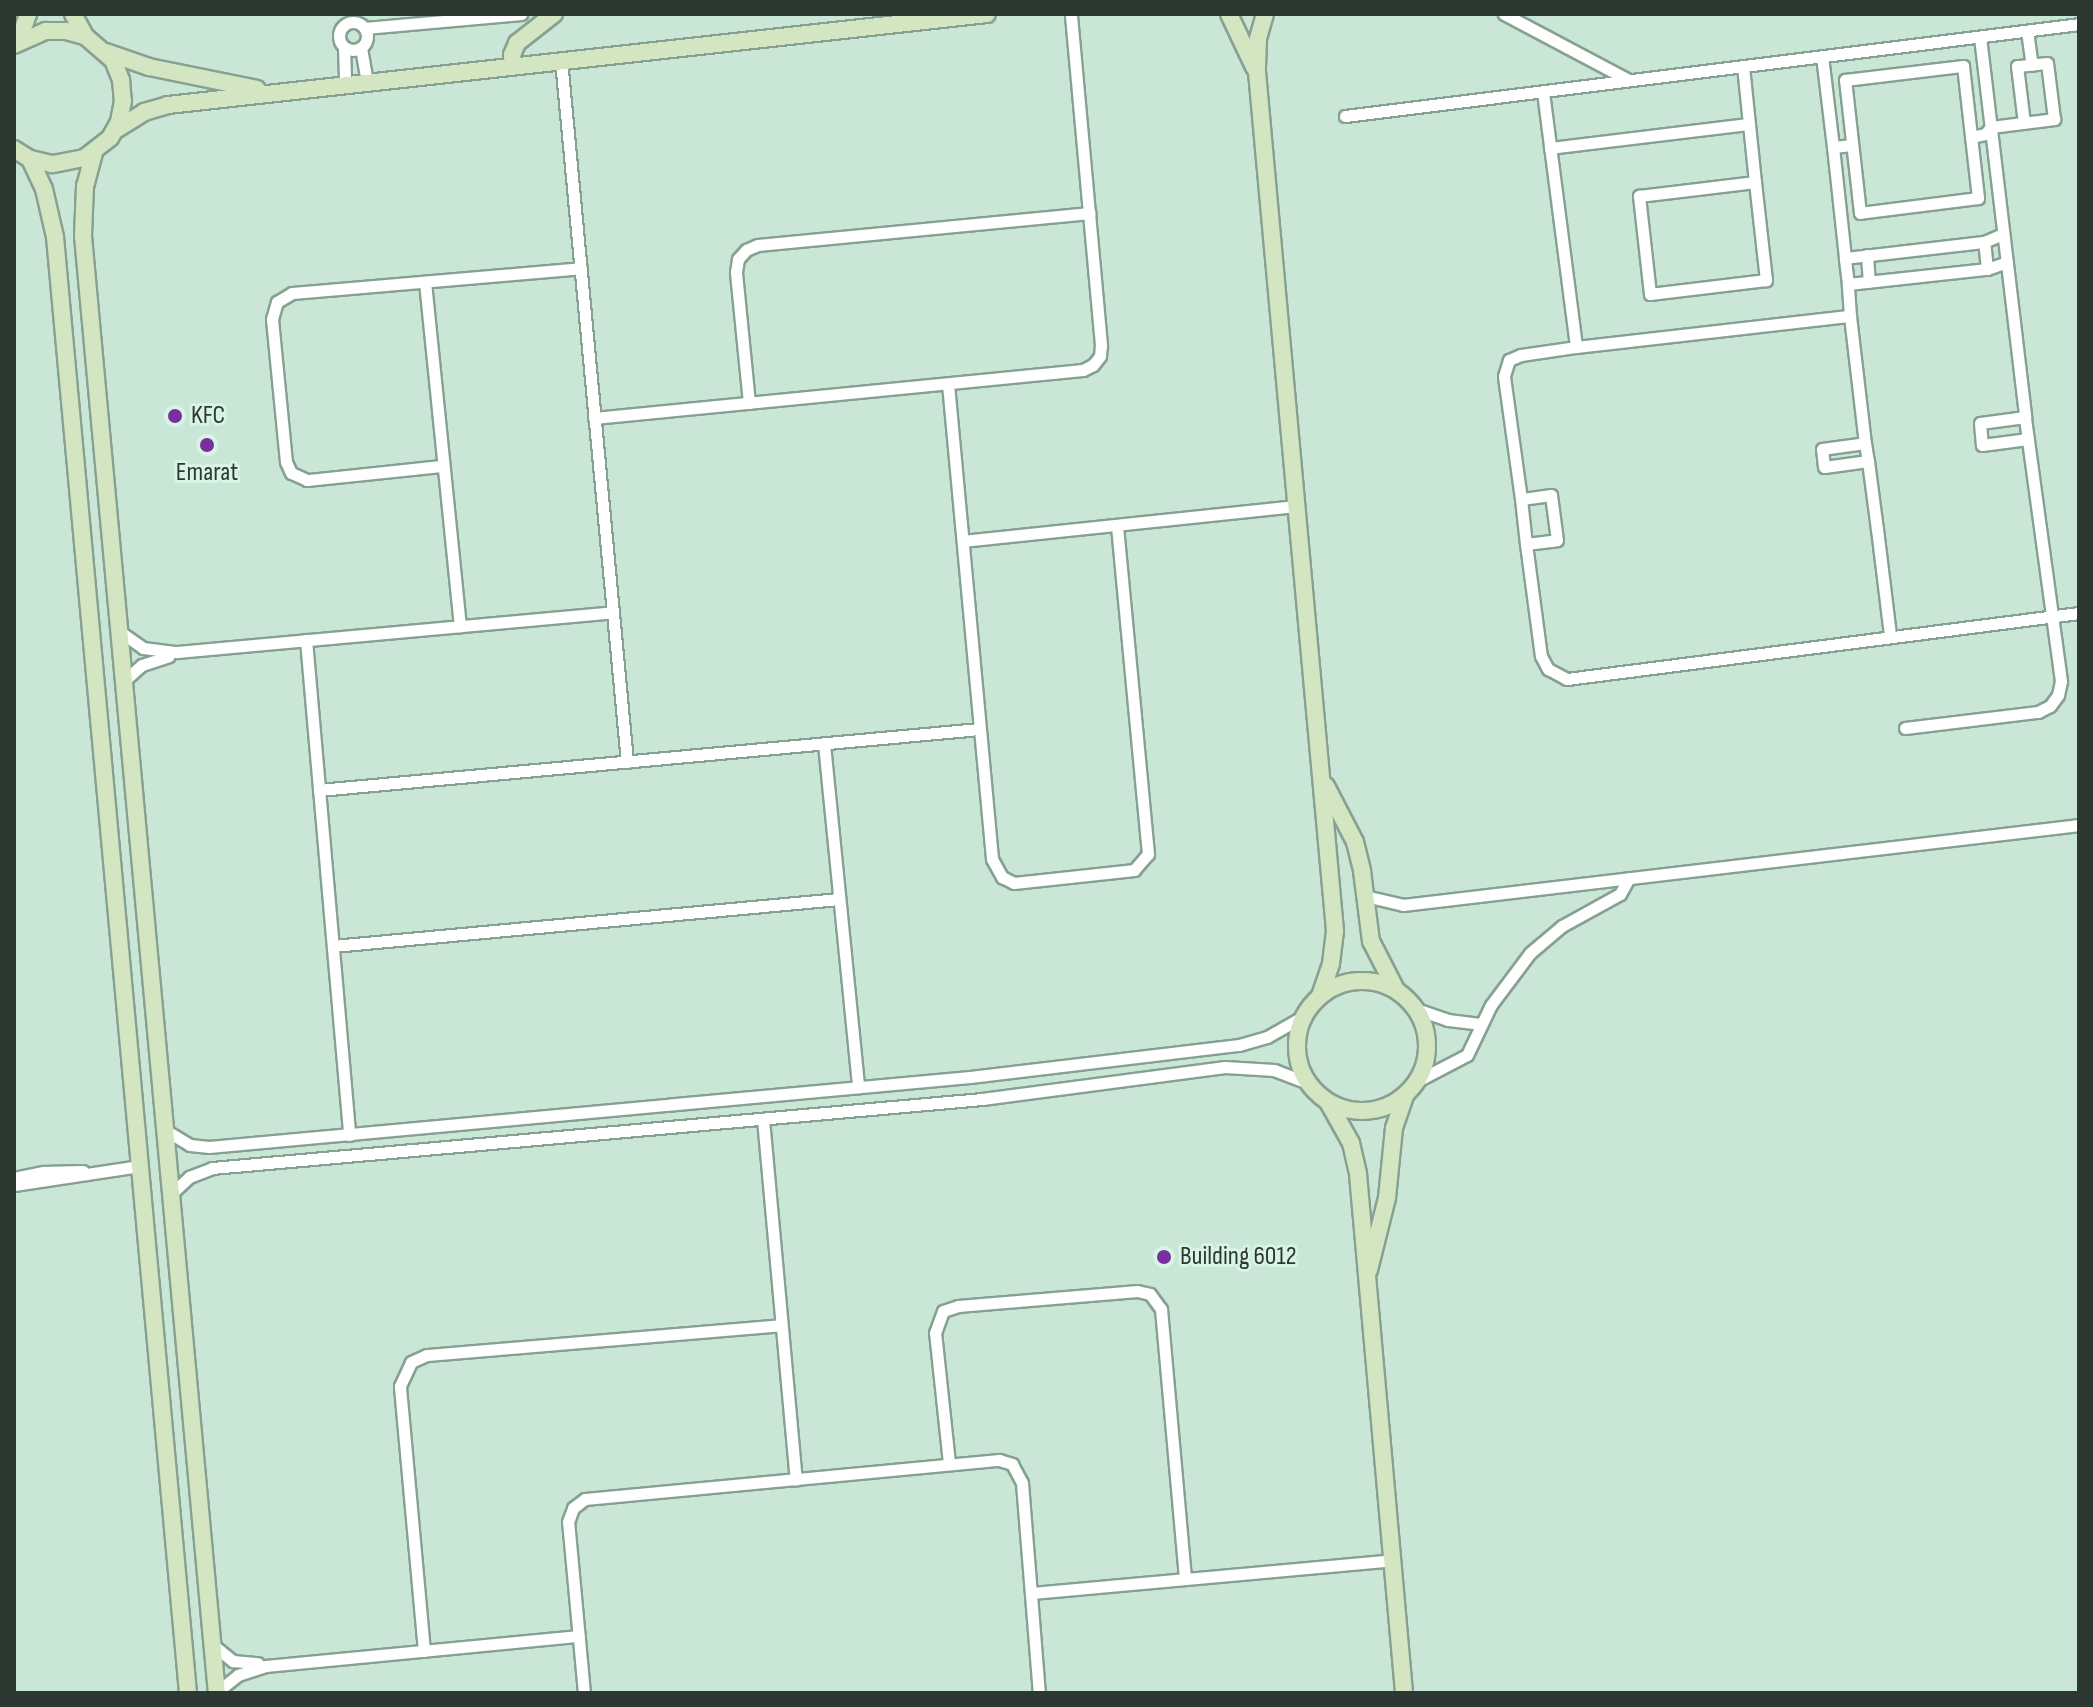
<!DOCTYPE html>
<html>
<head>
<meta charset="utf-8">
<style>
	body { margin:0 }
	#map { position:relative; width:2093px; height:1707px; overflow:hidden; background:#cae6d7; font-family:"Sofia Sans Condensed",sans-serif }
	div>[style] { position:absolute }
	.roads { filter:drop-shadow(2px 0 #86a192) drop-shadow(-2px 0 #86a192) drop-shadow(0 2px #86a192) drop-shadow(0 -2px #86a192) }
	.street>* { height:11px; margin:-5.5px; padding:0 5.5px; transform-origin:5.5px; border-radius:5.5px; background:#fff }
	.street>.ring { margin:-5.5px; padding:0; box-sizing:content-box; background:none; border:11px solid #fff; border-radius:50% }
	.secondary>* { height:16px; margin:-8px; padding:0 8px; transform-origin:8px; border-radius:8px; background:#d4e5c1 }
	.secondary>.ring { margin:-8px; padding:0; box-sizing:content-box; background:none; border:16px solid #d4e5c1; border-radius:50% }
	.dots>* { width:22px; height:22px; translate:-50% -50%; box-sizing:border-box; border:4px solid #d7f4e4; border-radius:50% }
	span { translate:-50% -50%; white-space:nowrap; text-align:center; line-height:1.15; -webkit-text-stroke:6px #d7f4e4; paint-order:stroke }
	.poi-label { font-size:26px; color:#2d3832 }
	.left { translate:0 -50%; text-align:left }
	.frame { position:absolute; inset:0; border:16px solid #2d3832; pointer-events:none }
</style>
</head>
<body>
<div id="map">
	<div class="roads">
		<div class="street">
			<i style="left:1504px;top:14px;width:139px;rotate:27.9deg"></i>
			<i class="ring" style="left:339px;top:22px;width:17px;height:17px"></i>
			<i style="left:365px;top:28px;width:157px;rotate:-5.1deg"></i>
			<i style="left:2027px;top:31px;width:34px;rotate:82deg"></i>
			<i style="left:1980px;top:37px;width:383px;rotate:83.2deg"></i>
			<i style="left:344px;top:48px;width:36px;rotate:88deg"></i>
			<i style="left:361px;top:48px;width:34px;rotate:80deg"></i>
			<i style="left:1822px;top:56px;width:92px;rotate:83.1deg"></i>
			<i style="left:1833px;top:147px;width:19px;rotate:-6deg"></i>
			<i style="left:561px;top:60px;width:705px;rotate:84.63deg"></i>
			<i style="left:1743px;top:66px;width:117px;rotate:84.1deg"></i>
			<i style="left:1963px;top:66px;width:133px;rotate:83.5deg"></i>
			<i style="left:1978px;top:198px;width:119px;rotate:172.8deg"></i>
			<i style="left:1860px;top:213px;width:134px;rotate:-96.4deg"></i>
			<i style="left:1845px;top:80px;width:119px;rotate:-6.8deg"></i>
			<i style="left:1543px;top:92px;width:257px;rotate:82.6deg"></i>
			<i style="left:1345px;top:116px;width:740px;rotate:-7.14deg"></i>
			<i style="left:1971px;top:137px;width:14px;rotate:-12deg"></i>
			<i style="left:1985px;top:134px;width:9px;rotate:-49deg"></i>
			<i style="left:1991px;top:127px;width:64px;rotate:-7.2deg"></i>
			<i style="left:2054px;top:119px;width:56px;rotate:-97.1deg"></i>
			<i style="left:2047px;top:63px;width:30px;rotate:174deg"></i>
			<i style="left:2017px;top:66px;width:57px;rotate:83deg"></i>
			<i style="left:1833px;top:147px;width:112px;rotate:83.8deg"></i>
			<i style="left:1550px;top:148px;width:200px;rotate:-6.9deg"></i>
			<i style="left:1755px;top:182px;width:99px;rotate:83.6deg"></i>
			<i style="left:1766px;top:280px;width:117px;rotate:173.1deg"></i>
			<i style="left:1650px;top:294px;width:99px;rotate:-96.4deg"></i>
			<i style="left:1639px;top:196px;width:117px;rotate:-6.9deg"></i>
			<i style="left:1867px;top:255px;width:27px;rotate:86deg"></i>
			<i style="left:1987px;top:269px;width:27px;rotate:-96deg"></i>
			<i style="left:1984px;top:242px;width:21px;rotate:-23deg"></i>
			<i style="left:425px;top:282px;width:346px;rotate:84.2deg"></i>
			<i style="left:1848px;top:284px;width:26px;rotate:-97deg"></i>
			<i style="left:1845px;top:258px;width:140px;rotate:-6.6deg"></i>
			<i style="left:1850px;top:316px;width:128px;rotate:83.3deg"></i>
			<i style="left:948px;top:384px;width:477px;rotate:84.7deg"></i>
			<i style="left:992px;top:859px;width:21px;rotate:61deg"></i>
			<i style="left:1002px;top:877px;width:13px;rotate:27deg"></i>
			<i style="left:1014px;top:883px;width:121px;rotate:-6.2deg"></i>
			<i style="left:1134px;top:870px;width:21px;rotate:-49deg"></i>
			<i style="left:1148px;top:854px;width:330px;rotate:-95.4deg"></i>
			<i style="left:749px;top:403px;width:132px;rotate:-95.7deg"></i>
			<i style="left:736px;top:272px;width:13px;rotate:-81deg"></i>
			<i style="left:738px;top:259px;width:12px;rotate:-48deg"></i>
			<i style="left:746px;top:250px;width:13px;rotate:-23deg"></i>
			<i style="left:758px;top:245px;width:333px;rotate:-5.5deg"></i>
			<i style="left:594px;top:418px;width:491px;rotate:-5.6deg"></i>
			<i style="left:1083px;top:370px;width:11px;rotate:-27deg"></i>
			<i style="left:1093px;top:365px;width:11px;rotate:-52deg"></i>
			<i style="left:1100px;top:356px;width:11px;rotate:-85deg"></i>
			<i style="left:1101px;top:345px;width:332px;rotate:-95.2deg"></i>
			<i style="left:1868px;top:461px;width:44px;rotate:172.2deg"></i>
			<i style="left:1824px;top:467px;width:18px;rotate:-96deg"></i>
			<i style="left:1822px;top:449px;width:43px;rotate:-7.9deg"></i>
			<i style="left:1865px;top:443px;width:18px;rotate:81deg"></i>
			<i style="left:1868px;top:461px;width:69px;rotate:82.5deg"></i>
			<i style="left:1877px;top:529px;width:107px;rotate:83deg"></i>
			<i style="left:441px;top:466px;width:135px;rotate:174deg"></i>
			<i style="left:307px;top:480px;width:17px;rotate:-156deg"></i>
			<i style="left:291px;top:473px;width:12px;rotate:-114deg"></i>
			<i style="left:286px;top:462px;width:144px;rotate:-95.6deg"></i>
			<i style="left:272px;top:319px;width:18px;rotate:-74deg"></i>
			<i style="left:277px;top:302px;width:17px;rotate:-31deg"></i>
			<i style="left:292px;top:293px;width:290px;rotate:-4.9deg"></i>
			<i style="left:1521px;top:499px;width:124px;rotate:-97.9deg"></i>
			<i style="left:1504px;top:376px;width:17px;rotate:-73deg"></i>
			<i style="left:1509px;top:360px;width:13px;rotate:-23deg"></i>
			<i style="left:1521px;top:355px;width:56px;rotate:-8.3deg"></i>
			<i style="left:1576px;top:347px;width:276px;rotate:-6.5deg"></i>
			<i style="left:1850px;top:316px;width:32px;rotate:-94deg"></i>
			<i style="left:1848px;top:284px;width:140px;rotate:-6.2deg"></i>
			<i style="left:1987px;top:269px;width:21px;rotate:-19deg"></i>
			<i style="left:963px;top:541px;width:334px;rotate:-6deg"></i>
			<i style="left:1526px;top:544px;width:31px;rotate:-7deg"></i>
			<i style="left:1557px;top:540px;width:45px;rotate:-97.6deg"></i>
			<i style="left:1551px;top:495px;width:30px;rotate:172deg"></i>
			<i style="left:1521px;top:499px;width:45px;rotate:83.7deg"></i>
			<i style="left:1526px;top:544px;width:113px;rotate:82.4deg"></i>
			<i style="left:1541px;top:656px;width:15px;rotate:62deg"></i>
			<i style="left:1548px;top:669px;width:21px;rotate:28deg"></i>
			<i style="left:1567px;top:679px;width:516px;rotate:-7.35deg"></i>
			<i style="left:119px;top:631px;width:29px;rotate:35deg"></i>
			<i style="left:143px;top:648px;width:34px;rotate:7deg"></i>
			<i style="left:177px;top:652px;width:438px;rotate:-5.2deg"></i>
			<i style="left:306px;top:640px;width:497px;rotate:85deg"></i>
			<i style="left:124px;top:681px;width:24px;rotate:-42deg"></i>
			<i style="left:142px;top:665px;width:28px;rotate:-18deg"></i>
			<i style="left:1905px;top:728px;width:134px;rotate:-6.9deg"></i>
			<i style="left:2038px;top:712px;width:13px;rotate:-27deg"></i>
			<i style="left:2050px;top:706px;width:14px;rotate:-54deg"></i>
			<i style="left:2058px;top:695px;width:14px;rotate:-78deg"></i>
			<i style="left:2061px;top:681px;width:266px;rotate:-97.8deg"></i>
			<i style="left:2025px;top:417px;width:45px;rotate:172.4deg"></i>
			<i style="left:1980px;top:423px;width:22px;rotate:85deg"></i>
			<i style="left:1982px;top:445px;width:46px;rotate:-7.4deg"></i>
			<i style="left:824px;top:744px;width:345px;rotate:84.3deg"></i>
			<i style="left:319px;top:790px;width:663px;rotate:-5.28deg"></i>
			<i style="left:1365px;top:896px;width:39px;rotate:13deg"></i>
			<i style="left:1403px;top:905px;width:681px;rotate:-6.75deg"></i>
			<i style="left:333px;top:946px;width:508px;rotate:-5.31deg"></i>
			<i style="left:1416px;top:1009px;width:34px;rotate:19deg"></i>
			<i style="left:1448px;top:1020px;width:32px;rotate:7deg"></i>
			<i style="left:1417px;top:1081px;width:56px;rotate:-27.5deg"></i>
			<i style="left:1467px;top:1055px;width:55px;rotate:-64.4deg"></i>
			<i style="left:1491px;top:1005px;width:65px;rotate:-53.1deg"></i>
			<i style="left:1530px;top:953px;width:42px;rotate:-40.2deg"></i>
			<i style="left:1562px;top:926px;width:66px;rotate:-28.9deg"></i>
			<i style="left:1620px;top:894px;width:18px;rotate:-61deg"></i>
			<i style="left:763px;top:1119px;width:362px;rotate:84.8deg"></i>
			<i style="left:165px;top:1130px;width:29px;rotate:31deg"></i>
			<i style="left:190px;top:1145px;width:19px;rotate:6deg"></i>
			<i style="left:209px;top:1147px;width:764px;rotate:-5.26deg"></i>
			<i style="left:970px;top:1077px;width:271px;rotate:-6.8deg"></i>
			<i style="left:1239px;top:1045px;width:29px;rotate:-16deg"></i>
			<i style="left:1267px;top:1037px;width:43px;rotate:-29.6deg"></i>
			<i style="left:14px;top:1178px;width:30px;rotate:-12deg"></i>
			<i style="left:43px;top:1172px;width:40px;rotate:-1.4deg"></i>
			<i style="left:14px;top:1185px;width:127px;rotate:-8.6deg"></i>
			<i style="left:171px;top:1194px;width:25px;rotate:-43deg"></i>
			<i style="left:189px;top:1177px;width:25px;rotate:-21deg"></i>
			<i style="left:212px;top:1168px;width:773px;rotate:-5.12deg"></i>
			<i style="left:982px;top:1099px;width:245px;rotate:-7.5deg"></i>
			<i style="left:1225px;top:1067px;width:49px;rotate:3.5deg"></i>
			<i style="left:1274px;top:1070px;width:36px;rotate:21deg"></i>
			<i style="left:949px;top:1463px;width:131px;rotate:-96.1deg"></i>
			<i style="left:935px;top:1333px;width:23px;rotate:-70deg"></i>
			<i style="left:943px;top:1311px;width:16px;rotate:-18deg"></i>
			<i style="left:958px;top:1306px;width:180px;rotate:-4.8deg"></i>
			<i style="left:1137px;top:1291px;width:13px;rotate:13deg"></i>
			<i style="left:1150px;top:1294px;width:19px;rotate:54deg"></i>
			<i style="left:1161px;top:1309px;width:270px;rotate:84.9deg"></i>
			<i style="left:1032px;top:1593px;width:362px;rotate:-5.2deg"></i>
			<i style="left:213px;top:1645px;width:26px;rotate:39deg"></i>
			<i style="left:233px;top:1661px;width:25px;rotate:5deg"></i>
			<i style="left:424px;top:1651px;width:266px;rotate:-95.2deg"></i>
			<i style="left:400px;top:1386px;width:26px;rotate:-65deg"></i>
			<i style="left:411px;top:1362px;width:17px;rotate:-24deg"></i>
			<i style="left:427px;top:1355px;width:355px;rotate:-4.8deg"></i>
			<i style="left:217px;top:1692px;width:27px;rotate:-39deg"></i>
			<i style="left:238px;top:1675px;width:29px;rotate:-18deg"></i>
			<i style="left:266px;top:1666px;width:314px;rotate:-5.5deg"></i>
			<i style="left:584px;top:1693px;width:172px;rotate:-95.3deg"></i>
			<i style="left:568px;top:1522px;width:15px;rotate:-70deg"></i>
			<i style="left:573px;top:1508px;width:15px;rotate:-37deg"></i>
			<i style="left:585px;top:1499px;width:416px;rotate:-5.4deg"></i>
			<i style="left:999px;top:1460px;width:14px;rotate:17deg"></i>
			<i style="left:1012px;top:1464px;width:21px;rotate:62deg"></i>
			<i style="left:1022px;top:1483px;width:211px;rotate:85.4deg"></i>
		</div>
		<div class="secondary">
			<i style="left:73px;top:14px;width:25px;rotate:61deg"></i>
			<i style="left:1229px;top:14px;width:59px;rotate:64.7deg"></i>
			<i style="left:1265px;top:14px;width:26px;rotate:106deg"></i>
			<i style="left:1258px;top:39px;width:33px;rotate:92deg"></i>
			<i style="left:1257px;top:72px;width:863px;rotate:84.81deg"></i>
			<i style="left:1335px;top:931px;width:33px;rotate:97deg"></i>
			<i style="left:1331px;top:964px;width:34px;rotate:109deg"></i>
			<i style="left:18px;top:42px;width:30px;rotate:-70deg"></i>
			<i style="left:14px;top:45px;width:35px;rotate:-24deg"></i>
			<i style="left:46px;top:31px;width:20px"></i>
			<i style="left:66px;top:31px;width:20px;rotate:15deg"></i>
			<i style="left:85px;top:36px;width:37px;rotate:41deg"></i>
			<i style="left:113px;top:60px;width:22px;rotate:68deg"></i>
			<i style="left:121px;top:80px;width:21px;rotate:85deg"></i>
			<i style="left:123px;top:101px;width:21px;rotate:101deg"></i>
			<i style="left:119px;top:122px;width:18px;rotate:119deg"></i>
			<i style="left:110px;top:138px;width:33px;rotate:142deg"></i>
			<i style="left:84px;top:158px;width:33px;rotate:169deg"></i>
			<i style="left:52px;top:164px;width:23px;rotate:-167deg"></i>
			<i style="left:30px;top:159px;width:19px;rotate:-148deg"></i>
			<i style="left:106px;top:52px;width:46px;rotate:19.2deg"></i>
			<i style="left:149px;top:67px;width:110px;rotate:11.5deg"></i>
			<i style="left:513px;top:65px;width:10px;rotate:-96deg"></i>
			<i style="left:512px;top:55px;width:13px;rotate:-67deg"></i>
			<i style="left:517px;top:43px;width:47px;rotate:-38.1deg"></i>
			<i style="left:114px;top:131px;width:36px;rotate:-32deg"></i>
			<i style="left:144px;top:112px;width:25px;rotate:-16deg"></i>
			<i style="left:168px;top:105px;width:824px;rotate:-6.34deg"></i>
			<i style="left:94px;top:153px;width:34px;rotate:105deg"></i>
			<i style="left:85px;top:186px;width:50px;rotate:92.3deg"></i>
			<i style="left:83px;top:236px;width:1463px;rotate:84.75deg"></i>
			<i style="left:30px;top:159px;width:33px;rotate:65deg"></i>
			<i style="left:44px;top:189px;width:49px;rotate:77.1deg"></i>
			<i style="left:55px;top:237px;width:1462px;rotate:84.78deg"></i>
			<i style="left:1326px;top:786px;width:63px;rotate:62.6deg"></i>
			<i style="left:1355px;top:842px;width:30px;rotate:76deg"></i>
			<i style="left:1362px;top:871px;width:71px;rotate:82.7deg"></i>
			<i style="left:1371px;top:941px;width:53px;rotate:62.9deg"></i>
			<i class="ring" style="left:1297px;top:981px;width:114px;height:114px"></i>
			<i style="left:1328px;top:1102px;width:47px;rotate:60.7deg"></i>
			<i style="left:1351px;top:1143px;width:32px;rotate:77deg"></i>
			<i style="left:1358px;top:1174px;width:521px;rotate:84.93deg"></i>
			<i style="left:1369px;top:1270px;width:74px;rotate:-76deg"></i>
			<i style="left:1387px;top:1198px;width:70px;rotate:-84.3deg"></i>
			<i style="left:1394px;top:1128px;width:34px;rotate:-71deg"></i>
		</div>
	</div>
	<div class="dots">
		<i style="left:175px;top:416px;background:#7b2e9f"></i>
		<i style="left:207px;top:445px;background:#7b2e9f"></i>
		<i style="left:1164px;top:1257px;background:#7b2e9f"></i>
	</div>
	<div class="poi-label">
		<span class="left" style="left:191px;top:416px">KFC</span>
		<span style="left:207px;top:473px">Emarat</span>
		<span class="left" style="left:1180px;top:1257px">Building 6012</span>
	</div>
	<div class="frame"></div>
</div>
</body>
</html>
